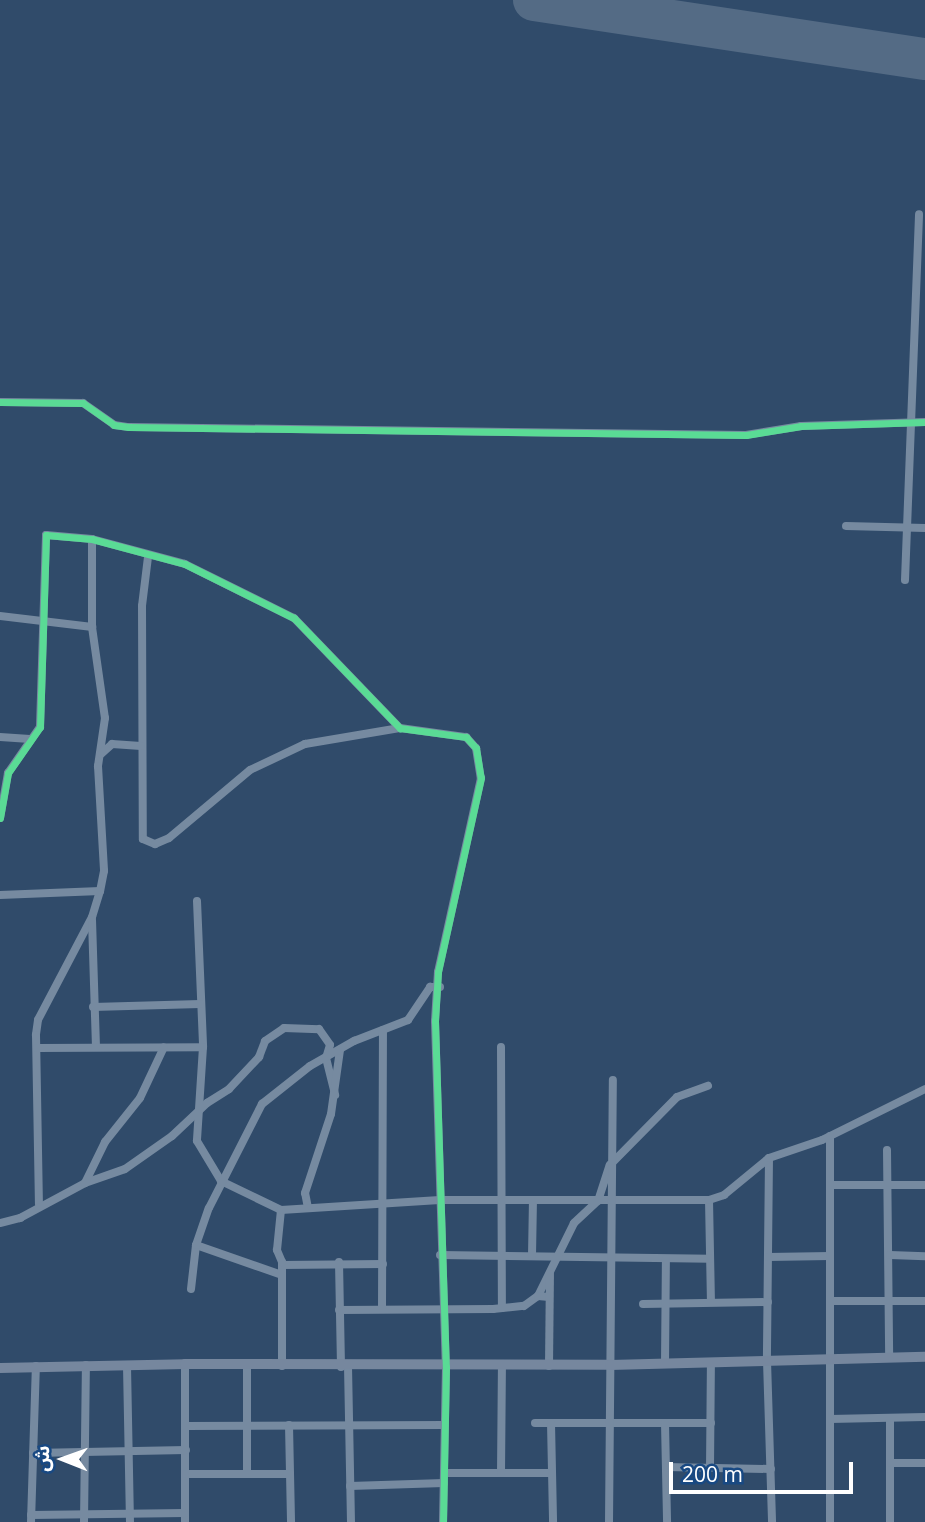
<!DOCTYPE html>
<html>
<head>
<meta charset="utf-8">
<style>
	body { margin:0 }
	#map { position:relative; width:925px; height:1522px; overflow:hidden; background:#304b6a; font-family:"Open Sans","Noto Sans Arabic",sans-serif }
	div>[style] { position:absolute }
	.runway>* { height:42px; margin:-21px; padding:0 21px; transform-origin:21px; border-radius:21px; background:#546b85 }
	.minor>* { height:8px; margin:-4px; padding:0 4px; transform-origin:4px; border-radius:4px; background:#768aa0 }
	.major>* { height:10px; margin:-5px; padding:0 5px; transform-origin:5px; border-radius:5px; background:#76879e }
	.cycleway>* { height:7px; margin:-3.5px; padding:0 3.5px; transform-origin:3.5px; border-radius:3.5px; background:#5adb95 }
	span { translate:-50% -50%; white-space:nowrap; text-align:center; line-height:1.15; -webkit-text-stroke:6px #184983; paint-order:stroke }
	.north { position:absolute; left:28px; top:1424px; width:70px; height:70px; -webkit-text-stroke:5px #184983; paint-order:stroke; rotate:271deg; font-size:19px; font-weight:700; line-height:28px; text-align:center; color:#fff }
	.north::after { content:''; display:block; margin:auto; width:24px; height:32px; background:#fff; clip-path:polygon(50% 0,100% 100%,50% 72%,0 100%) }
	.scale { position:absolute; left:669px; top:1462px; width:184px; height:32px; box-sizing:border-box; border:4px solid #fff; border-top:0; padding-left:9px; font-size:21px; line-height:24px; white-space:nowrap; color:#fff; -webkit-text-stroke:5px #184983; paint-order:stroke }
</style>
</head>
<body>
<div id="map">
	<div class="runway">
		<i style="left:534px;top:0;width:395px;rotate:8.6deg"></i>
	</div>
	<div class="minor">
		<i style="left:0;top:402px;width:83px;rotate:0.7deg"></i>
		<i style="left:83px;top:403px;width:38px;rotate:35deg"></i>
		<i style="left:114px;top:425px;width:15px;rotate:8deg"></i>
		<i style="left:129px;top:427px;width:617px;rotate:0.74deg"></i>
		<i style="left:746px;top:435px;width:56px;rotate:-9.3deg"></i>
		<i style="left:801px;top:426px;width:124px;rotate:-1.8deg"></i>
		<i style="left:846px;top:526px;width:79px;rotate:1.5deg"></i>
		<i style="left:148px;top:557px;width:49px;rotate:97deg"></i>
		<i style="left:142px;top:606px;width:233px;rotate:89.8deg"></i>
		<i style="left:143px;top:839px;width:13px;rotate:23deg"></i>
		<i style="left:155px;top:844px;width:15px;rotate:-23deg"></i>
		<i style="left:169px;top:838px;width:106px;rotate:-40deg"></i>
		<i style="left:250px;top:770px;width:61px;rotate:-25.3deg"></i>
		<i style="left:305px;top:744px;width:96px;rotate:-9.6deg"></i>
		<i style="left:905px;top:580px;width:366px;rotate:-87.8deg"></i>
		<i style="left:0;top:616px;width:93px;rotate:6.8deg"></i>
		<i style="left:92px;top:627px;width:92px;rotate:81.9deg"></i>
		<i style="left:105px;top:718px;width:49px;rotate:98.3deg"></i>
		<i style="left:98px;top:766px;width:105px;rotate:86.7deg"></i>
		<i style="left:104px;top:871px;width:20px;rotate:101deg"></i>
		<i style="left:100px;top:891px;width:27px;rotate:107deg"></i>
		<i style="left:92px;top:917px;width:116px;rotate:117.7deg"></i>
		<i style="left:38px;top:1020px;width:15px;rotate:98deg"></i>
		<i style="left:36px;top:1035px;width:169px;rotate:89deg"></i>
		<i style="left:92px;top:627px;width:88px;rotate:-90deg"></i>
		<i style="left:0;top:737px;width:30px;rotate:4deg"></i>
		<i style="left:101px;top:754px;width:15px;rotate:-42deg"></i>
		<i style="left:112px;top:744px;width:29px;rotate:4deg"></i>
		<i style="left:0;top:818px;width:46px;rotate:-79.9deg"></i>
		<i style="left:8px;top:773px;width:56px;rotate:-55.2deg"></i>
		<i style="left:40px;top:727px;width:192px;rotate:-88.2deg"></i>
		<i style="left:46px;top:535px;width:46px;rotate:5deg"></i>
		<i style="left:92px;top:539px;width:96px;rotate:15deg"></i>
		<i style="left:185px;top:564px;width:122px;rotate:26.4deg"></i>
		<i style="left:294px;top:618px;width:153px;rotate:46.1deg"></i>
		<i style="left:400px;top:728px;width:67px;rotate:7.8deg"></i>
		<i style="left:466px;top:737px;width:15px;rotate:48deg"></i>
		<i style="left:476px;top:748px;width:30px;rotate:81deg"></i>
		<i style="left:481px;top:778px;width:199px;rotate:102.5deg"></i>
		<i style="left:438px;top:972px;width:49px;rotate:93.5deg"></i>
		<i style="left:435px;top:1021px;width:346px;rotate:88.2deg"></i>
		<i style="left:446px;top:1367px;width:155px;rotate:91.1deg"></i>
		<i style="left:0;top:895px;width:100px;rotate:-2.3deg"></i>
		<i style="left:197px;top:901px;width:146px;rotate:87.6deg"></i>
		<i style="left:203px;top:1047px;width:94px;rotate:93.7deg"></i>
		<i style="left:197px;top:1141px;width:47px;rotate:59deg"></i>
		<i style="left:221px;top:1181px;width:67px;rotate:25.8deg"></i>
		<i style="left:92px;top:920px;width:127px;rotate:88.2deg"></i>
		<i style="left:93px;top:1007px;width:107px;rotate:-1.6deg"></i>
		<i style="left:501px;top:1047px;width:261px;rotate:89.8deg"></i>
		<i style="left:37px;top:1048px;width:166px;rotate:-0.3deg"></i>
		<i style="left:887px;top:1150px;width:208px;rotate:89.4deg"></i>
		<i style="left:769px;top:1158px;width:203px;rotate:90.6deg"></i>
		<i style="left:767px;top:1361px;width:161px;rotate:88.2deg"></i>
		<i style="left:85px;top:1183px;width:42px;rotate:-19.3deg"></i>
		<i style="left:125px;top:1169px;width:57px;rotate:-35.1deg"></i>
		<i style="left:172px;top:1136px;width:48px;rotate:-43.3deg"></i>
		<i style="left:207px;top:1103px;width:26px;rotate:-32deg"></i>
		<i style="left:229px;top:1089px;width:44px;rotate:-46.8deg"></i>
		<i style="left:259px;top:1057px;width:17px;rotate:-69deg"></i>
		<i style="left:265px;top:1041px;width:23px;rotate:-34deg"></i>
		<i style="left:284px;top:1028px;width:35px;rotate:2deg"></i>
		<i style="left:319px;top:1029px;width:19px;rotate:55deg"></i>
		<i style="left:330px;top:1045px;width:14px;rotate:107deg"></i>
		<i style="left:326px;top:1058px;width:38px;rotate:76deg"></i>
		<i style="left:830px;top:1185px;width:95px"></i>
		<i style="left:709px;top:1200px;width:101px;rotate:88.9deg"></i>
		<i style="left:308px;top:1208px;width:15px;rotate:-101deg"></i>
		<i style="left:305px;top:1193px;width:83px;rotate:-71.8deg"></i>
		<i style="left:331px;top:1114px;width:65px;rotate:-82deg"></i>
		<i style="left:0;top:1223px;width:21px;rotate:-14deg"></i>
		<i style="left:20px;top:1218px;width:74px;rotate:-28.3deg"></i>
		<i style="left:85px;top:1183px;width:46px;rotate:-64deg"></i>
		<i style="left:105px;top:1142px;width:56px;rotate:-51.5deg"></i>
		<i style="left:140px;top:1098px;width:56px;rotate:-64.8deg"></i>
		<i style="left:196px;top:1245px;width:91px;rotate:19.2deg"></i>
		<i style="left:440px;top:1255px;width:270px;rotate:0.8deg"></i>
		<i style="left:890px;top:1255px;width:35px;rotate:2deg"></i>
		<i style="left:532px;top:1256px;width:55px;rotate:-89deg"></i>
		<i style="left:768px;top:1257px;width:62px;rotate:-0.9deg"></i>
		<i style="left:339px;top:1262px;width:105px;rotate:88.9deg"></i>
		<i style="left:282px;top:1265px;width:101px;rotate:-0.6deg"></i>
		<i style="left:191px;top:1289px;width:44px;rotate:-83.5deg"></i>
		<i style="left:196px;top:1245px;width:39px;rotate:-71deg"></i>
		<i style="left:209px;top:1208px;width:117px;rotate:-63deg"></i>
		<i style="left:262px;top:1104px;width:61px;rotate:-38.4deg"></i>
		<i style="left:310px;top:1066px;width:51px;rotate:-29.6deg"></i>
		<i style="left:354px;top:1041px;width:58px;rotate:-21.3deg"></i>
		<i style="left:408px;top:1020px;width:40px;rotate:-56deg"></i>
		<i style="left:430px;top:987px;width:10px"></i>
		<i style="left:538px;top:1296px;width:81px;rotate:-63.7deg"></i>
		<i style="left:574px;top:1223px;width:33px;rotate:-43deg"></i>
		<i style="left:598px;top:1201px;width:38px;rotate:-72deg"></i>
		<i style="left:610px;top:1165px;width:95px;rotate:-45.4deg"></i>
		<i style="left:677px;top:1097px;width:33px;rotate:-20deg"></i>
		<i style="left:830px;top:1301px;width:95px"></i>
		<i style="left:643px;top:1304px;width:125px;rotate:-0.9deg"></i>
		<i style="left:382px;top:1309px;width:279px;rotate:-89.8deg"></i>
		<i style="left:339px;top:1310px;width:154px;rotate:-0.4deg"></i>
		<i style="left:493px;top:1309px;width:31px;rotate:-6deg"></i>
		<i style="left:524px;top:1306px;width:17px;rotate:-36deg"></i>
		<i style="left:538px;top:1296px;width:11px;rotate:5deg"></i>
		<i style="left:185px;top:1364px;width:158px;rotate:90deg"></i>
		<i style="left:665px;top:1364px;width:105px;rotate:-89.5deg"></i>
		<i style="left:127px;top:1366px;width:156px;rotate:88.9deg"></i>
		<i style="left:282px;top:1366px;width:104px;rotate:-90deg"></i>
		<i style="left:282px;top:1262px;width:13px;rotate:-113deg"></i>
		<i style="left:277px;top:1250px;width:40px;rotate:-84.3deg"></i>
		<i style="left:281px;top:1210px;width:159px;rotate:-3.6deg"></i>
		<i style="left:440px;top:1200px;width:269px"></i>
		<i style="left:709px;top:1200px;width:16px;rotate:-18deg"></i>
		<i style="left:724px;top:1195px;width:58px;rotate:-39.4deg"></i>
		<i style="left:769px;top:1158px;width:56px;rotate:-18.8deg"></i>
		<i style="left:822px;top:1140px;width:115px;rotate:-26.3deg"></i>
		<i style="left:348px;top:1366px;width:156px;rotate:88.9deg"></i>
		<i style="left:549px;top:1366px;width:92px;rotate:-89.4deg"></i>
		<i style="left:890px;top:1418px;width:104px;rotate:90deg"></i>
		<i style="left:830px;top:1419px;width:95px;rotate:-1.2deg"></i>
		<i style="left:535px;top:1423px;width:176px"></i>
		<i style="left:551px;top:1423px;width:99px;rotate:88.8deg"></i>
		<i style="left:665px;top:1423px;width:99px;rotate:88.8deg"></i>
		<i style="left:289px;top:1425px;width:97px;rotate:88.8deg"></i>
		<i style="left:185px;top:1426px;width:260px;rotate:-0.2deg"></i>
		<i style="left:33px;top:1453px;width:153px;rotate:-1.1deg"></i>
		<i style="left:891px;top:1463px;width:34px"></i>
		<i style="left:666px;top:1467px;width:105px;rotate:1.1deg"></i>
		<i style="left:710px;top:1468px;width:106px;rotate:-89.5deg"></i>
		<i style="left:247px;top:1473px;width:108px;rotate:-90deg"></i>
		<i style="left:444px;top:1473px;width:108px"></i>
		<i style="left:501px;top:1473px;width:107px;rotate:-89.5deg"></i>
		<i style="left:186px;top:1474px;width:104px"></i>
		<i style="left:350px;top:1486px;width:94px;rotate:-1.8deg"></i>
		<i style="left:31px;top:1515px;width:154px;rotate:-0.7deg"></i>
		<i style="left:31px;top:1522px;width:156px;rotate:-88.2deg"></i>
		<i style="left:84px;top:1522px;width:157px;rotate:-89.3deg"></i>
		<i style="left:609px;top:1522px;width:442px;rotate:-89.5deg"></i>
		<i style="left:830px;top:1522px;width:386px;rotate:-90deg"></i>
	</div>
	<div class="major">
		<i style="left:0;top:1368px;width:185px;rotate:-1.2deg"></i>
		<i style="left:185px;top:1364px;width:425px;rotate:0.1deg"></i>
		<i style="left:610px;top:1365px;width:315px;rotate:-1.5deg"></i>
	</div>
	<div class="cycleway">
		<i style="left:0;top:402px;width:83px;rotate:0.7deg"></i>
		<i style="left:83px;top:403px;width:38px;rotate:35deg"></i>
		<i style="left:114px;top:425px;width:15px;rotate:8deg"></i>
		<i style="left:129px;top:427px;width:617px;rotate:0.74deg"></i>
		<i style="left:746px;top:435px;width:56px;rotate:-9.3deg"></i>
		<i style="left:801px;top:426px;width:124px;rotate:-1.8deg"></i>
		<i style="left:0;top:818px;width:46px;rotate:-79.9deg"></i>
		<i style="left:8px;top:773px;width:56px;rotate:-55.2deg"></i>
		<i style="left:40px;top:727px;width:192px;rotate:-88.2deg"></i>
		<i style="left:46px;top:535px;width:46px;rotate:5deg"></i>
		<i style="left:92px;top:539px;width:96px;rotate:15deg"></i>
		<i style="left:185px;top:564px;width:122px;rotate:26.4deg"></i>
		<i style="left:294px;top:618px;width:153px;rotate:46.1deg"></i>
		<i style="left:400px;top:728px;width:67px;rotate:7.8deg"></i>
		<i style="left:466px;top:737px;width:15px;rotate:48deg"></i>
		<i style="left:476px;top:748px;width:30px;rotate:81deg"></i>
		<i style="left:481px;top:778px;width:199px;rotate:102.5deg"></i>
		<i style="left:438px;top:972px;width:49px;rotate:93.5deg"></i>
		<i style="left:435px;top:1021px;width:346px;rotate:88.2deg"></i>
		<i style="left:446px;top:1367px;width:155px;rotate:91.1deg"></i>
	</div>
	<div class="north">ش</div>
	<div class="scale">200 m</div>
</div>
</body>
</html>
